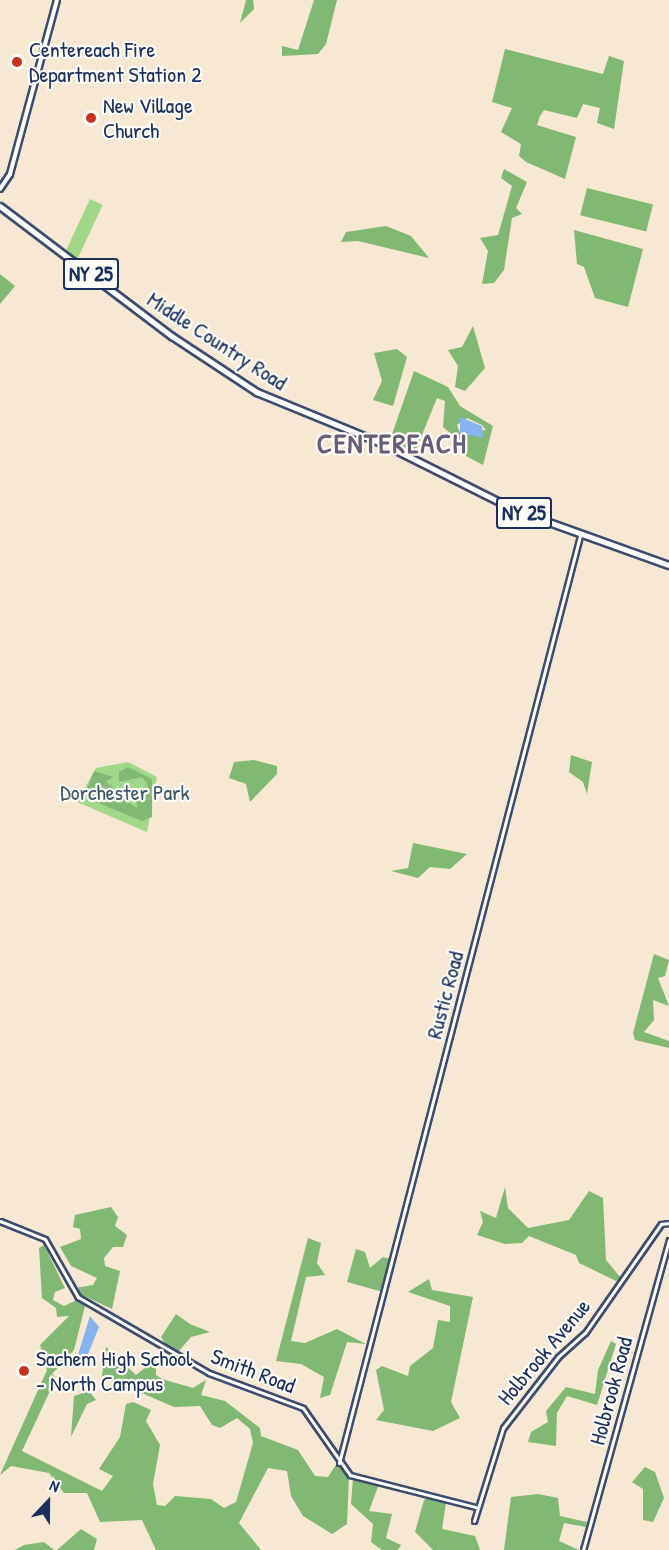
<!DOCTYPE html>
<html>
<head>
<meta charset="utf-8">
<style>
	body { margin:0 }
	#map { position:relative; width:669px; height:1550px; overflow:hidden; background:#f6e8d2; font-family:"Patrick Hand",sans-serif }
	div>[style] { position:absolute }
	.green>* { inset:0; background:#a0d788; transform-origin:0 0 }
	.forest>* { inset:0; background:#80b874; transform-origin:0 0 }
	.water>* { inset:0; background:#85b4ef }
	.roads { filter:drop-shadow(2px 0 #3c4b6f) drop-shadow(-2px 0 #3c4b6f) drop-shadow(0 2px #3c4b6f) drop-shadow(0 -2px #3c4b6f) }
	.tertiary>* { height:3px; margin:-1.5px; padding:0 1.5px; transform-origin:1.5px; border-radius:1.5px; background:#fff }
	.secondary>* { height:4px; margin:-2px; padding:0 2px; transform-origin:2px; border-radius:2px; background:#fff }
	.primary>* { height:4.5px; margin:-2.25px; padding:0 2.25px; transform-origin:2.25px; border-radius:2.25px; background:#fff }
	.dots>* { width:16px; height:16px; translate:-50% -50%; box-sizing:border-box; border:3px solid #fdfcf7; border-radius:50% }
	span { translate:-50% -50%; white-space:nowrap; text-align:center; line-height:1.15; -webkit-text-stroke:4.5px #fdfcf7; paint-order:stroke }
	.shield-label span { padding:2px 4px; background:#fdfcf7; border:2px solid; border-radius:4px; -webkit-text-stroke-width:0 }
	.shield-label { font-size:21px; color:#1b2f5e; font-weight:700 }
	.poi-label { font-size:22px; color:#1b2f5e }
	.left { translate:0 -50%; text-align:left }
	.street-label { font-size:22px; color:#1b2f5e }
	.park-label { font-size:22px; color:#3c5968 }
	.district-label { font-size:28px; color:#675d76; font-weight:700; letter-spacing:1.5px }
	.north { position:absolute; left:18px; top:1472px; width:60px; height:60px; -webkit-text-stroke:4px #fdfcf7; paint-order:stroke; rotate:22deg; font-size:16px; font-weight:700; line-height:24px; text-align:center; color:#1b2f5e }
	.north::after { content:''; display:block; margin:auto; width:21px; height:27px; background:#1b2f5e; clip-path:polygon(50% 0,100% 100%,50% 72%,0 100%) }
</style>
</head>
<body>
<div id="map">
	<div class="green">
		<i style="left:90px;top:199px;width:14px;height:61px;rotate:25deg"></i>
		<i style="clip-path:polygon(128px 762px,157px 777px,147px 832px,77px 802px,96px 768px)"></i>
	</div>
	<div class="forest">
		<i style="clip-path:polygon(246px 0,253px 0,254px 9px,240px 23px)"></i>
		<i style="clip-path:polygon(314px 0,337px 0,326px 44px,318px 54px,282px 56px,282px 46px,298px 50px)"></i>
		<i style="clip-path:polygon(505px 49px,603px 74px,609px 56px,624px 61px,614px 129px,597px 123px,600px 108px,583px 104px,577px 118px,544px 110px,540px 116px,537px 125px,576px 137px,565px 179px,526px 162px,519px 156px,521px 144px,501px 132px,512px 108px,492px 102px)"></i>
		<i style="clip-path:polygon(504px 169px,527px 182px,516px 208px,522px 214px,512px 218px,504px 270px,494px 283px,482px 284px,488px 251px,480px 238px,498px 235px,512px 186px,501px 178px)"></i>
		<i style="left:587px;top:188px;width:68px;height:28px;rotate:14deg"></i>
		<i style="clip-path:polygon(386px 226px,411px 236px,429px 258px,358px 241px,341px 242px,346px 232px)"></i>
		<i style="clip-path:polygon(574px 230px,643px 249px,628px 307px,595px 298px,584px 267px,577px 264px)"></i>
		<i style="clip-path:polygon(0 274px,15px 286px,0 304px)"></i>
		<i style="clip-path:polygon(473px 326px,485px 368px,465px 391px,455px 387px,458px 366px,448px 350px,462px 347px)"></i>
		<i style="clip-path:polygon(397px 349px,407px 357px,393px 406px,373px 400px,382px 381px,374px 353px)"></i>
		<i style="clip-path:polygon(evenodd,414px 371px,448px 387px,460px 406px,493px 426px,483px 465px,466px 456px,466px 446px,443px 427px,445px 401px,437px 398px,415px 452px,390px 440px,414px 371px,467px 418px,482px 425px,486px 430px,460px 433px,457px 425px,467px 418px)"></i>
		<i style="clip-path:polygon(571px 755px,592px 762px,587px 794px,583px 782px,569px 772px)"></i>
		<i style="clip-path:polygon(254px 760px,277px 766px,277px 774px,250px 802px,246px 784px,229px 778px,234px 762px)"></i>
		<i style="clip-path:polygon(128px 767px,152px 779px,152px 817px,142px 821px,84px 797px,94px 771px,113px 777px,106px 782px,114px 788px,111px 792px,137px 808px,136px 798px,145px 800px,148px 785px,142px 777px,119px 782px,119px 772px)"></i>
		<i style="clip-path:polygon(413px 843px,467px 854px,450px 869px,430px 867px,418px 878px,391px 871px,408px 868px)"></i>
		<i style="clip-path:polygon(654px 954px,669px 960px,665px 976px,658px 978px,669px 1006px,653px 1000px,654px 1020px,644px 1032px,669px 1041px,669px 1048px,635px 1040px,633px 1033px)"></i>
		<i style="clip-path:polygon(505px 1187px,508px 1208px,528px 1228px,569px 1220px,589px 1191px,603px 1198px,606px 1260px,621px 1278px,616px 1281px,579px 1263px,576px 1255px,529px 1236px,522px 1243px,505px 1244px,477px 1235px,483px 1222px,480px 1211px,496px 1218px)"></i>
		<i style="clip-path:polygon(111px 1207px,118px 1217px,115px 1226px,127px 1235px,123px 1247px,113px 1247px,104px 1258px,105px 1266px,120px 1271px,112px 1309px,78px 1293px,75px 1288px,93px 1285px,97px 1278px,71px 1266px,60px 1247px,81px 1239px,80px 1229px,73px 1227px,75px 1215px)"></i>
		<i style="clip-path:polygon(308px 1238px,321px 1243px,317px 1263px,325px 1275px,306px 1277px,291px 1341px,305px 1343px,337px 1329px,366px 1344px,347px 1342px,330px 1395px,320px 1398px,324px 1377px,301px 1364px,276px 1361px)"></i>
		<i style="clip-path:polygon(44px 1245px,65px 1288px,55px 1292px,53px 1300px,64px 1306px,77px 1300px,85px 1306px,74px 1350px,52px 1374px,56px 1378px,22px 1451px,102px 1491px,113px 1476px,99px 1469px,120px 1437px,126px 1404px,133px 1402px,151px 1410px,146px 1421px,160px 1445px,153px 1484px,157px 1505px,165px 1506px,175px 1496px,211px 1499px,224px 1508px,236px 1502px,253px 1443px,250px 1429px,237px 1418px,220px 1428px,212px 1425px,200px 1406px,174px 1407px,102px 1376px,106px 1347px,136px 1375px,156px 1359px,156px 1375px,162px 1379px,193px 1388px,206px 1380px,201px 1395px,225px 1401px,260px 1428px,261px 1436px,298px 1450px,315px 1476px,328px 1477px,337px 1463px,349px 1476px,347px 1524px,332px 1534px,303px 1516px,291px 1496px,287px 1471px,268px 1468px,239px 1523px,261px 1550px,156px 1550px,142px 1520px,100px 1522px,87px 1493px,64px 1493px,49px 1473px,11px 1466px,0 1475px,47px 1370px,40px 1345px,69px 1316px,57px 1317px,56px 1308px,42px 1298px,39px 1248px)"></i>
		<i style="clip-path:polygon(356px 1249px,365px 1252px,370px 1268px,383px 1257px,391px 1259px,383px 1292px,347px 1282px)"></i>
		<i style="clip-path:polygon(429px 1279px,432px 1290px,473px 1297px,451px 1402px,460px 1418px,433px 1431px,376px 1420px,384px 1410px,376px 1370px,382px 1366px,408px 1376px,410px 1366px,433px 1348px,438px 1320px,450px 1322px,450px 1306px,408px 1292px)"></i>
		<i style="clip-path:polygon(176px 1314px,190px 1324px,210px 1332px,191px 1337px,178px 1352px,167px 1346px,161px 1337px)"></i>
		<i style="clip-path:polygon(611px 1341px,616px 1344px,597px 1405px,567px 1396px,557px 1413px,556px 1446px,528px 1442px,531px 1432px,548px 1422px,546px 1411px,566px 1387px,595px 1394px,598px 1370px)"></i>
		<i style="clip-path:polygon(89px 1391px,96px 1400px,87px 1404px,71px 1437px,74px 1396px)"></i>
		<i style="clip-path:polygon(645px 1467px,655px 1472px,664px 1498px,653px 1522px,643px 1520px,643px 1489px,632px 1482px)"></i>
		<i style="clip-path:polygon(353px 1478px,379px 1484px,369px 1511px,392px 1514px,386px 1538px,401px 1545px,398px 1550px,382px 1550px,371px 1542px,373px 1524px,351px 1504px)"></i>
		<i style="clip-path:polygon(538px 1494px,558px 1498px,560px 1516px,587px 1522px,586px 1527px,564px 1523px,559px 1541px,579px 1550px,504px 1550px,511px 1497px)"></i>
		<i style="clip-path:polygon(431px 1497px,446px 1503px,442px 1529px,475px 1536px,480px 1550px,433px 1550px,415px 1532px,424px 1500px)"></i>
		<i style="clip-path:polygon(81px 1529px,97px 1539px,94px 1550px,57px 1550px)"></i>
		<i style="clip-path:polygon(44px 1542px,54px 1550px,15px 1550px,24px 1545px)"></i>
	</div>
	<div class="water">
		<i style="clip-path:polygon(460px 417px,482px 426px,483px 438px,460px 433px)"></i>
		<i style="clip-path:polygon(90px 1316px,99px 1327px,84px 1364px,77px 1358px)"></i>
	</div>
	<div class="roads">
		<div class="tertiary">
			<i style="left:0;top:1221px;width:48px;rotate:21.8deg"></i>
			<i style="left:45px;top:1239px;width:67px;rotate:60.4deg"></i>
			<i style="left:78px;top:1297px;width:151px;rotate:30.1deg"></i>
			<i style="left:209px;top:1373px;width:100px;rotate:20.4deg"></i>
			<i style="left:303px;top:1408px;width:82px;rotate:55deg"></i>
			<i style="left:350px;top:1475px;width:130px;rotate:14.3deg"></i>
			<i style="left:339px;top:1463px;width:958px;rotate:-75.43deg"></i>
			<i style="left:474px;top:1521px;width:97px;rotate:-72.7deg"></i>
			<i style="left:503px;top:1428px;width:90px;rotate:-52.2deg"></i>
			<i style="left:558px;top:1357px;width:36px;rotate:-42deg"></i>
			<i style="left:585px;top:1333px;width:133px;rotate:-55.1deg"></i>
			<i style="left:661px;top:1224px;width:8px;rotate:-7deg"></i>
			<i style="left:583px;top:1550px;width:322px;rotate:-74.5deg"></i>
		</div>
		<div class="secondary">
			<i style="left:0;top:189px;width:18px;rotate:-56deg"></i>
			<i style="left:10px;top:174px;width:180px;rotate:-74.9deg"></i>
		</div>
		<div class="primary">
			<i style="left:0;top:206px;width:216px;rotate:37.1deg"></i>
			<i style="left:172px;top:336px;width:102px;rotate:33.4deg"></i>
			<i style="left:257px;top:392px;width:137px;rotate:22.3deg"></i>
			<i style="left:384px;top:444px;width:150px;rotate:26.6deg"></i>
			<i style="left:518px;top:511px;width:160px;rotate:19.7deg"></i>
		</div>
	</div>
	<div class="dots">
		<i style="left:17px;top:62px;background:#c8321e"></i>
		<i style="left:91px;top:118px;background:#c8321e"></i>
		<i style="left:24px;top:1371px;background:#c8321e"></i>
	</div>
	<div class="shield-label">
		<span style="left:91px;top:274px">NY 25</span>
		<span style="left:524px;top:513px">NY 25</span>
	</div>
	<div class="poi-label">
		<span class="left" style="left:29px;top:62px">Centereach Fire<br>Department Station 2</span>
		<span class="left" style="left:103px;top:118px">New Village<br>Church</span>
		<span class="left" style="left:36px;top:1371px">Sachem High School<br>- North Campus</span>
	</div>
	<div class="street-label">
		<span style="left:217px;top:341px;rotate:33deg">Middle Country Road</span>
		<span style="left:445px;top:995px;rotate:-75deg">Rustic Road</span>
		<span style="left:544px;top:1352px;rotate:-50deg">Holbrook Avenue</span>
		<span style="left:253px;top:1371px;rotate:21deg">Smith Road</span>
		<span style="left:611px;top:1391px;rotate:-75deg">Holbrook Road</span>
	</div>
	<div class="park-label">
		<span style="left:125px;top:793px">Dorchester Park</span>
	</div>
	<div class="district-label">
		<span style="left:392px;top:443px">CENTEREACH</span>
	</div>
	<div class="north">N</div>
</div>
</body>
</html>
